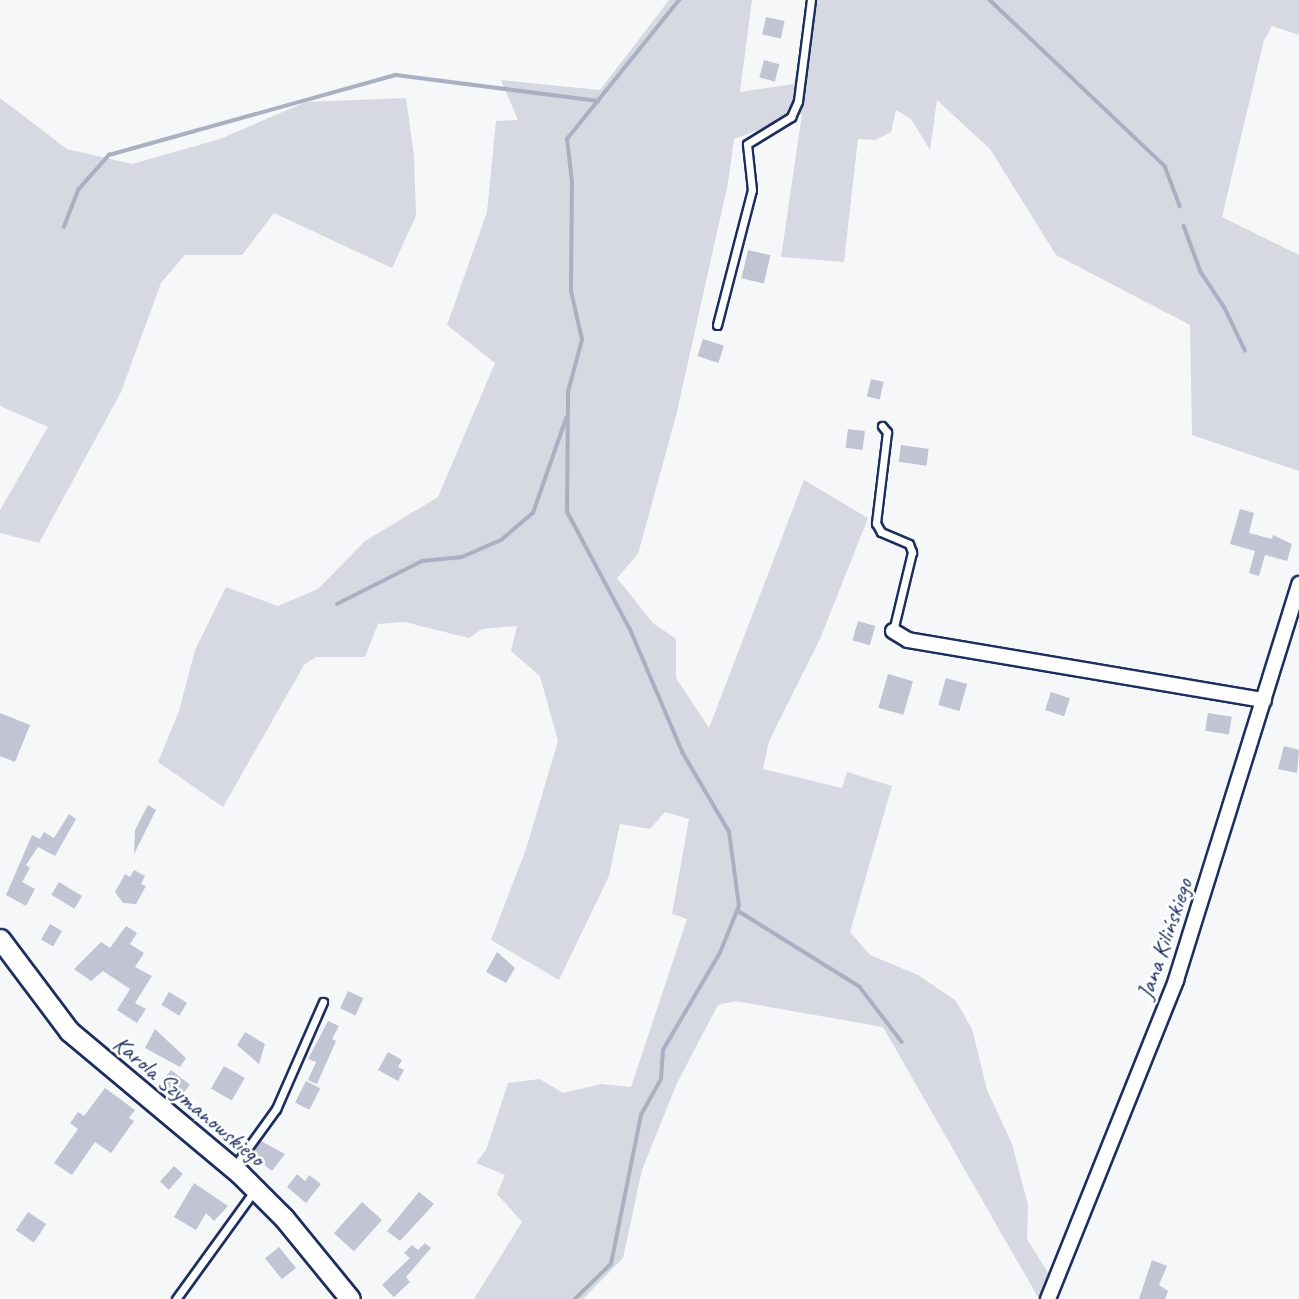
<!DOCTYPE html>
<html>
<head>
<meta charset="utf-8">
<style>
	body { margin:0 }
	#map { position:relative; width:1299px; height:1299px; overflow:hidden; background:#f6f7f9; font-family:Caveat,sans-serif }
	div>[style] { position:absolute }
	.green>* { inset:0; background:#d6d9e2 }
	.stream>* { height:3.5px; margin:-1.75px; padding:0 1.75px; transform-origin:1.75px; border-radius:1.75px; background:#a9b0c1 }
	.building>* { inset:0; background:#c0c4d3; transform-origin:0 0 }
	.roads { filter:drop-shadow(2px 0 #1b2f5e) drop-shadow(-2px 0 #1b2f5e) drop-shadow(0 2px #1b2f5e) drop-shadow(0 -2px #1b2f5e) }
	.lane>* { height:7px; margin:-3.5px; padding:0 3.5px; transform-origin:3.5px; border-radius:3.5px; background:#fff }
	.street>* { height:14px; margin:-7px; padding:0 7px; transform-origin:7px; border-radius:7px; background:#fff }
	.secondary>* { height:19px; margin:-9.5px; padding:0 9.5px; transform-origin:9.5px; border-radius:9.5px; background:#fff }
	span { translate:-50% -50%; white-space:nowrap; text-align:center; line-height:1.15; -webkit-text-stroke:5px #fff; paint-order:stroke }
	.street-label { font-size:24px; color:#1b2f5e }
</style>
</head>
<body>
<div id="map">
	<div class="green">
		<i style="clip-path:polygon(669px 0,752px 0,740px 92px,794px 84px,809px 0,1299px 0,1299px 35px,1272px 26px,1264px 40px,1222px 217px,1299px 255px,1299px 471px,1192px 435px,1190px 325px,1056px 255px,990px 149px,937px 100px,930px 150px,911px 119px,896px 110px,891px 132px,875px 140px,858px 139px,844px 262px,781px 257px,802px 114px,734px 139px,728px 183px,676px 416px,638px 554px,617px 578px,653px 623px,676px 639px,676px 678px,709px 728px,804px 480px,868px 518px,820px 639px,769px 741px,763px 769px,842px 788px,847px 772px,892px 786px,850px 932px,870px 955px,918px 975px,956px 1001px,972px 1029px,987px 1090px,1012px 1144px,1028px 1205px,1027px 1239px,1050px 1276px,1039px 1299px,883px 1027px,735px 1001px,718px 1005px,677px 1083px,642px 1170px,623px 1258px,583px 1299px,474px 1299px,522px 1222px,497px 1194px,505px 1175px,476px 1163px,486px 1150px,508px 1083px,540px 1079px,563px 1093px,601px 1084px,631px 1087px,687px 919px,672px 914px,689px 819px,665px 812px,650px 829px,620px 824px,609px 876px,559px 980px,491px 940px,526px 849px,558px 741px,540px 676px,511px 651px,517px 626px,482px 629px,469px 638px,405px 622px,378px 624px,365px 657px,316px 657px,304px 665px,223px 807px,158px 762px,179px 711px,195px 650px,226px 587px,278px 606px,318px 589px,365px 541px,438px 497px,495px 363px,447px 325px,487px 212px,496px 121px,518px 120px,501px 80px,600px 90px)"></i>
		<i style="clip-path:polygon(0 98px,67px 149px,132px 164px,220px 139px,306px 102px,406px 98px,414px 156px,416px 216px,392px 268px,274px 213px,242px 255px,185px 255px,161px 283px,121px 392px,39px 543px,0 533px,0 510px,48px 427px,0 406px)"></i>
	</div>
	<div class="stream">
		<i style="left:990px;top:0;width:241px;rotate:43.5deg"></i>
		<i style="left:1165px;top:166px;width:43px;rotate:69.4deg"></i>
		<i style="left:1184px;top:226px;width:49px;rotate:69.7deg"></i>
		<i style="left:1201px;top:272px;width:43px;rotate:56.3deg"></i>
		<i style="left:1225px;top:308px;width:47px;rotate:64.5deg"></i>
		<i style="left:64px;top:227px;width:40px;rotate:-69deg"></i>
		<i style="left:78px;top:190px;width:47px;rotate:-48.5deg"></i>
		<i style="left:109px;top:155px;width:298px;rotate:-15.6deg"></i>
		<i style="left:396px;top:75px;width:204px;rotate:7.3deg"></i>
		<i style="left:337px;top:604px;width:95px;rotate:-26.8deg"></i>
		<i style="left:422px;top:561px;width:40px;rotate:-5.7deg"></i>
		<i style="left:462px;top:557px;width:43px;rotate:-23.6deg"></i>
		<i style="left:501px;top:540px;width:42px;rotate:-40.2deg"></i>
		<i style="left:533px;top:513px;width:100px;rotate:-70.7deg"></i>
		<i style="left:737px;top:910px;width:145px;rotate:32deg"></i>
		<i style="left:860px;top:987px;width:69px;rotate:52.6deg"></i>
		<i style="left:575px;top:1299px;width:50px;rotate:-44.2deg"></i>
		<i style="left:611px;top:1264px;width:152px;rotate:-78.6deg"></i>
		<i style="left:641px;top:1115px;width:41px;rotate:-60.9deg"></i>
		<i style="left:661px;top:1079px;width:29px;rotate:-86deg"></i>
		<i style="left:663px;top:1050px;width:113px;rotate:-59.6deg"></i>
		<i style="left:720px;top:953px;width:51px;rotate:-68deg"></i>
		<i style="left:739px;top:906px;width:75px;rotate:-97.7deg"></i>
		<i style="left:729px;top:832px;width:91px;rotate:-120.5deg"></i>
		<i style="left:683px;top:754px;width:135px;rotate:-113.1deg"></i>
		<i style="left:630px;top:630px;width:134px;rotate:-118.1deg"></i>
		<i style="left:567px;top:512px;width:120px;rotate:-89.5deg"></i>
		<i style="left:568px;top:392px;width:54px;rotate:-74.9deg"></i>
		<i style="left:582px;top:340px;width:50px;rotate:-102.7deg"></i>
		<i style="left:571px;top:291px;width:109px;rotate:-89.5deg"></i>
		<i style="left:572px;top:182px;width:43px;rotate:-96.6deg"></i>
		<i style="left:567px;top:139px;width:179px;rotate:-51.1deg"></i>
	</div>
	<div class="building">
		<i style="left:766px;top:17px;width:19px;height:18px;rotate:12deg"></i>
		<i style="left:764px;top:60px;width:16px;height:18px;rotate:15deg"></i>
		<i style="left:748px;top:250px;width:23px;height:29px;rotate:13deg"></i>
		<i style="left:703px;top:339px;width:22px;height:18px;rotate:18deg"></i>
		<i style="left:871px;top:379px;width:13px;height:18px;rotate:13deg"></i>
		<i style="left:848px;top:429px;width:17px;height:19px;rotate:7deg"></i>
		<i style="left:901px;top:445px;width:28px;height:17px;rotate:8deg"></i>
		<i style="clip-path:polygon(1240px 509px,1254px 513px,1249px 533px,1272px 539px,1273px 535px,1292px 544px,1287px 561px,1265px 555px,1259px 576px,1249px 573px,1255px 551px,1230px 544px)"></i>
		<i style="left:858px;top:621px;width:18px;height:20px;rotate:16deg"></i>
		<i style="left:888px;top:674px;width:26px;height:35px;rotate:16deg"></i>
		<i style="left:946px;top:678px;width:22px;height:28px;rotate:16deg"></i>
		<i style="left:1051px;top:692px;width:20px;height:19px;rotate:18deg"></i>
		<i style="clip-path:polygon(0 713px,30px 725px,15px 762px,0 756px)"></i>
		<i style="left:1208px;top:713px;width:24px;height:18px;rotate:9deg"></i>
		<i style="clip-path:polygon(1284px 746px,1299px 750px,1297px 773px,1278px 769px)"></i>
		<i style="clip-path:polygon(148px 805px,156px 810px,134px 854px,135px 830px)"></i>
		<i style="clip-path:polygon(69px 814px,76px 819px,55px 856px,38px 847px,26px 865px,30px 868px,22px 882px,35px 889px,26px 906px,6px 895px,32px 835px,40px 839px,44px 832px,54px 838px)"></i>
		<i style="clip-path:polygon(134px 870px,145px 876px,141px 884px,146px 886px,136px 904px,123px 903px,115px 892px,125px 874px,130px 877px)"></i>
		<i style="left:59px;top:882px;width:27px;height:15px;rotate:31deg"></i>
		<i style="left:50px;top:924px;width:14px;height:18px;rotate:30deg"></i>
		<i style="clip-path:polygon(126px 926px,137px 933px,130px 944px,144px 953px,135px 967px,152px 976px,135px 1003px,146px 1009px,137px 1023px,117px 1010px,130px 989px,103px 971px,91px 981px,74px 969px,101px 942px,110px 948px)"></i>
		<i style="clip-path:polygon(497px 952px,515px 968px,506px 983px,486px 972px)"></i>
		<i style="left:348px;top:991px;width:17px;height:19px;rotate:25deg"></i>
		<i style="left:169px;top:992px;width:21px;height:15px;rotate:31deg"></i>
		<i style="clip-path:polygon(328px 1021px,339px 1026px,332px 1039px,336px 1041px,317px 1084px,308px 1080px,316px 1062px,308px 1059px)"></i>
		<i style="clip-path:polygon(155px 1029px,186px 1058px,180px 1067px,145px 1048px)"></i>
		<i style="clip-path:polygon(245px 1032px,265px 1044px,259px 1064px,237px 1045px)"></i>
		<i style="clip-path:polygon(388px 1052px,402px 1060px,398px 1067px,404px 1070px,398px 1081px,378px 1070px)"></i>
		<i style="left:224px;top:1066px;width:24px;height:26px;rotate:30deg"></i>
		<i style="left:171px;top:1070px;width:24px;height:20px;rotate:38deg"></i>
		<i style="left:306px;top:1081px;width:16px;height:24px;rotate:27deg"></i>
		<i style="clip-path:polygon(105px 1088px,135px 1110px,129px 1118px,134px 1121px,111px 1153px,95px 1142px,72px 1175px,54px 1163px,78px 1129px,70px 1123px,78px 1112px,84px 1116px)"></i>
		<i style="clip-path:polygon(261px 1141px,285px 1154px,272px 1171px,251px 1155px)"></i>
		<i style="left:174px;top:1166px;width:12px;height:21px;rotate:42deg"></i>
		<i style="clip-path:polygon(297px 1174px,305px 1181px,309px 1175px,321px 1184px,306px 1203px,287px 1187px)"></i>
		<i style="clip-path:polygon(194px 1183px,228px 1206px,214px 1221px,206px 1213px,196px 1230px,174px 1217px)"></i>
		<i style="clip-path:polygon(419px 1192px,434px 1204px,400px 1241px,387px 1231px)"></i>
		<i style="left:362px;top:1202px;width:27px;height:42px;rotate:42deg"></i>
		<i style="left:28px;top:1212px;width:22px;height:22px;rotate:34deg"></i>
		<i style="clip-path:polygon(425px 1243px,431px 1248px,406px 1277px,410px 1282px,394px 1297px,382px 1285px,410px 1258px,404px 1253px,412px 1245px,418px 1250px)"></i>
		<i style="left:279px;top:1247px;width:27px;height:18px;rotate:51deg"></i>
		<i style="clip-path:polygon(1152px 1260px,1167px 1266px,1159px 1285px,1168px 1291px,1165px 1299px,1139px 1299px)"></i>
	</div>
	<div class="roads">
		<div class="lane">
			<i style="left:717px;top:325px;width:139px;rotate:-75.5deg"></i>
			<i style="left:752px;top:190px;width:46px;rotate:-96.2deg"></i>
			<i style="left:747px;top:144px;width:52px;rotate:-31.5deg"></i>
			<i style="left:791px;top:117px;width:17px;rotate:-66deg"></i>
			<i style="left:798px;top:101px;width:102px;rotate:-82.7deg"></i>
			<i style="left:882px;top:426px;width:8px;rotate:50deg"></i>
			<i style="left:887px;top:432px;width:92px;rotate:96.9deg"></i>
			<i style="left:876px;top:523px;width:10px;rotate:61deg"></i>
			<i style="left:881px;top:532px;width:30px;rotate:23deg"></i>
			<i style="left:909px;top:544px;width:9px;rotate:69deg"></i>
			<i style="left:912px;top:552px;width:81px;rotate:103.5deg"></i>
			<i style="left:234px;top:1167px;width:72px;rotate:-54.1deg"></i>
			<i style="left:276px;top:1109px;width:117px;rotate:-66.3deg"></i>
			<i style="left:176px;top:1299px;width:135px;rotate:-54.1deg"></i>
		</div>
		<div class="street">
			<i style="left:893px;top:631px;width:17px;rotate:31deg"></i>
			<i style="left:908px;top:640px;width:361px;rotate:9.6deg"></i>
			<i style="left:1048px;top:1299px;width:344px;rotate:-68.1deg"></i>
			<i style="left:1176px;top:980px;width:415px;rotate:-72.7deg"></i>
		</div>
		<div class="secondary">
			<i style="left:0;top:939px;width:115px;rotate:53.1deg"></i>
			<i style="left:69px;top:1031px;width:222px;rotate:39.9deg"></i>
			<i style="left:239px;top:1173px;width:64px;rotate:45deg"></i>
			<i style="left:284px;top:1218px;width:104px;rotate:50.8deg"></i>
		</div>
	</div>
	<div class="street-label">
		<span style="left:1165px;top:939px;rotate:-71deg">Jana Kilińskiego</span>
		<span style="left:189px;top:1101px;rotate:40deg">Karola Szymanowskiego</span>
	</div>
</div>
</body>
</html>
